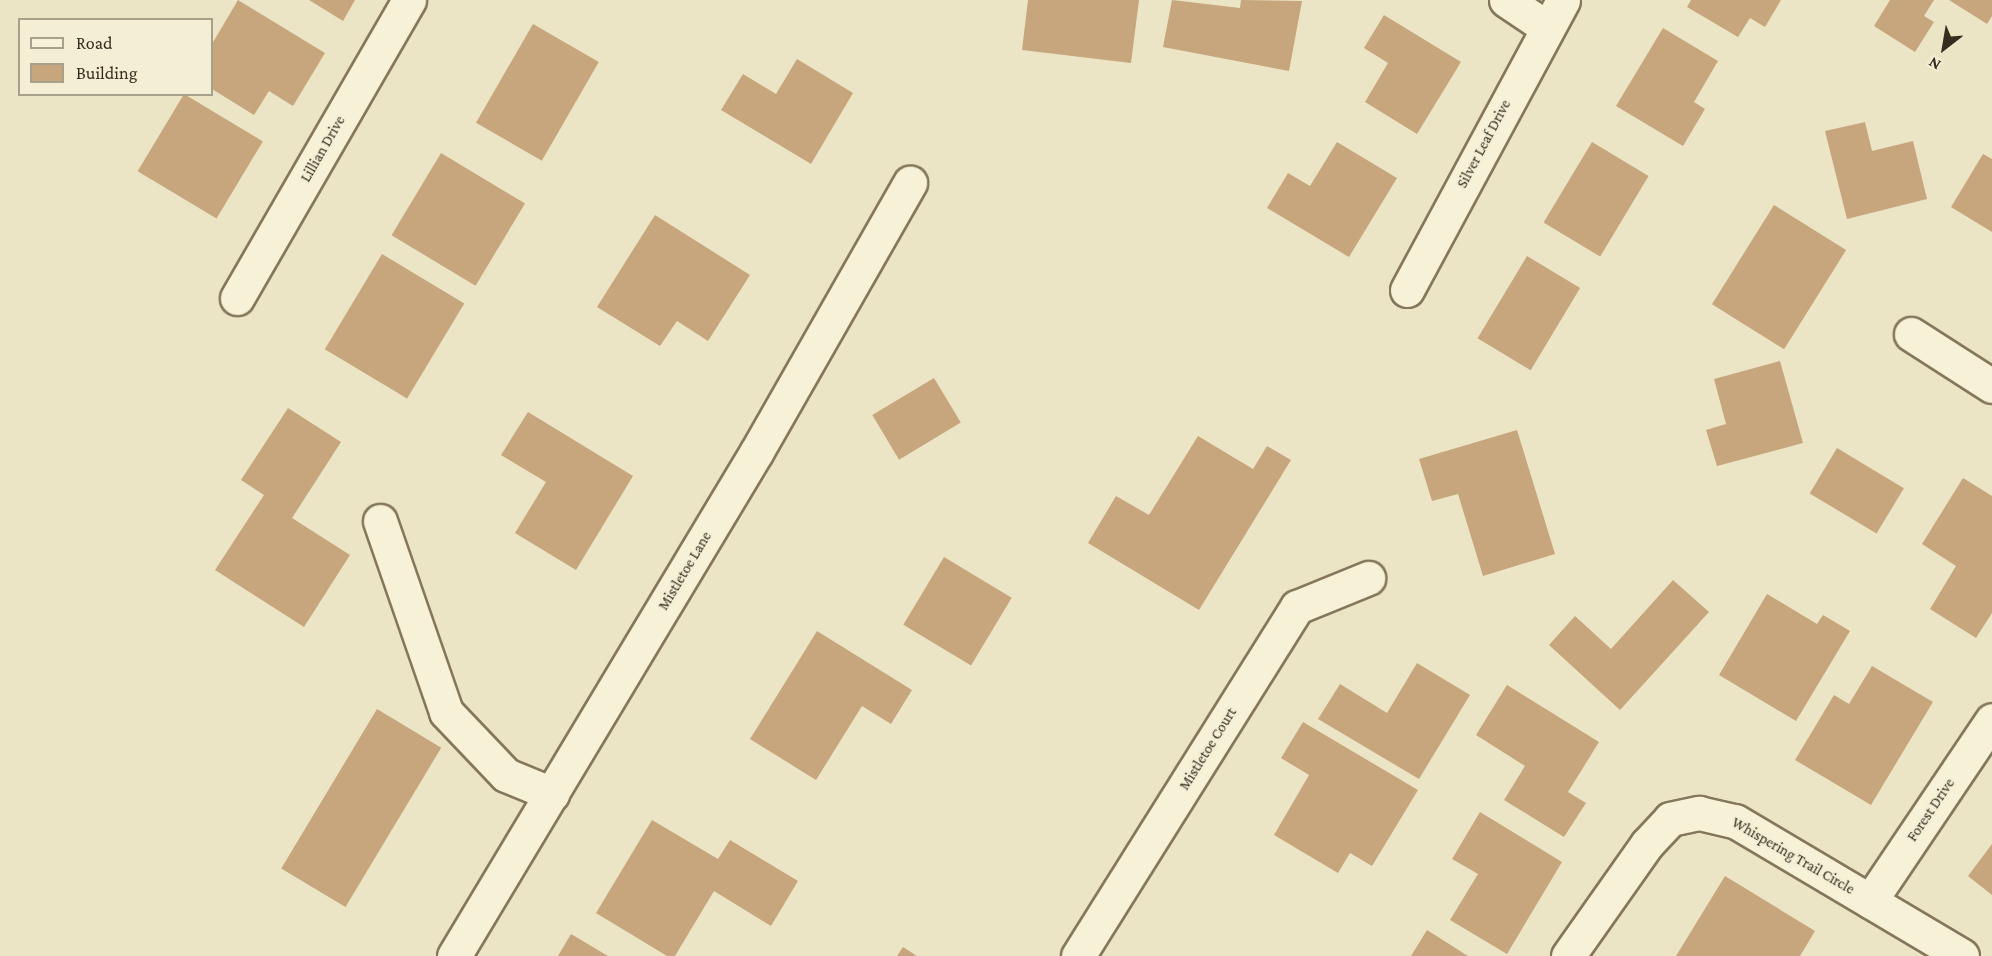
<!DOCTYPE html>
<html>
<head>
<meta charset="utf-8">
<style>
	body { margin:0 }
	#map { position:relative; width:1992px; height:956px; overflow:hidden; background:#ebe5c5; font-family:"Crimson Pro",serif }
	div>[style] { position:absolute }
	.building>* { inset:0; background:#c7a67d; transform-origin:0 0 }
	.roads { filter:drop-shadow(2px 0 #85775c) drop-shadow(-2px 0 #85775c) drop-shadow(0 2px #85775c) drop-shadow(0 -2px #85775c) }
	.minor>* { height:33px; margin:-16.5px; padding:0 16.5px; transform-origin:16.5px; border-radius:16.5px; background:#f7f2d7 }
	span { translate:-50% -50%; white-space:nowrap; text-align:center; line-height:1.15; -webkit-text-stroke:4.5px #f3eed4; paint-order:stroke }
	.street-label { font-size:15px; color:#362d1f }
	.legend { position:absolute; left:18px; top:18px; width:195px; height:78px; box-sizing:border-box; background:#f3eed4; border:2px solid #a7a18c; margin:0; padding:8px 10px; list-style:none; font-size:18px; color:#362d1f }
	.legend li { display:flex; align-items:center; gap:12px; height:30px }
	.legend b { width:30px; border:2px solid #a7a18c }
	.north { position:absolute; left:1914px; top:18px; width:60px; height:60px; -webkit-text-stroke:4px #f3eed4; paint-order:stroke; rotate:211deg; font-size:16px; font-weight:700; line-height:24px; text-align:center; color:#362d1f }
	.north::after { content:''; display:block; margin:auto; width:21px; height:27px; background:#362d1f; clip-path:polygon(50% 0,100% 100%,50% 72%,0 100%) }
</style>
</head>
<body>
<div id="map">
	<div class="building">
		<i style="clip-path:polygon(238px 0,325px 53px,293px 106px,269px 91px,254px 115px,212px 89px,212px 44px)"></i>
		<i style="clip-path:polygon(309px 0,355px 0,343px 21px)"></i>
		<i style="clip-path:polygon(1028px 0,1139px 0,1131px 63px,1022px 50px)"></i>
		<i style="clip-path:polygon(1172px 0,1240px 8px,1241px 0,1302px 1px,1289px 71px,1163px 47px)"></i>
		<i style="clip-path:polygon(1691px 0,1781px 0,1765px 27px,1750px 18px,1738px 37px,1687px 7px)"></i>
		<i style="clip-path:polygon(1890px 0,1934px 0,1924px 16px,1934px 22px,1915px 52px,1874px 26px)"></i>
		<i style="clip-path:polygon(1949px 0,1992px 0,1992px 16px,1987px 24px)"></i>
		<i style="clip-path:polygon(1384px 15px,1461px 62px,1417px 134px,1365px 102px,1388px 63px,1364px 48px)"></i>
		<i style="left:533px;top:24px;width:76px;height:114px;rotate:30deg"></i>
		<i style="clip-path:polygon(1663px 28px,1718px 61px,1694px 102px,1705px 109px,1683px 146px,1616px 106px)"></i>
		<i style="clip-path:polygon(797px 59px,853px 93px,811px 164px,721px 110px,743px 74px,776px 94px)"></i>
		<i style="left:184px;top:94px;width:92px;height:90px;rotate:31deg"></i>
		<i style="clip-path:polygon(1865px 122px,1872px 151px,1913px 141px,1927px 199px,1847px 219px,1825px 131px)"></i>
		<i style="clip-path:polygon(1337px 142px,1397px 178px,1349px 257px,1267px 208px,1288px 173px,1310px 186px)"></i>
		<i style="left:1592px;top:142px;width:66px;height:94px;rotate:31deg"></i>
		<i style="left:441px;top:153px;width:98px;height:96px;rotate:31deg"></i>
		<i style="clip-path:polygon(1983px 154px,1992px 159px,1992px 232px,1951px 207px)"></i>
		<i style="left:1774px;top:205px;width:85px;height:117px;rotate:32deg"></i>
		<i style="clip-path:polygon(655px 215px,750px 275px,708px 341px,677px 321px,660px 346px,597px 307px)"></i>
		<i style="left:382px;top:254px;width:96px;height:111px;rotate:31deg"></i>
		<i style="left:1527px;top:256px;width:62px;height:96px;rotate:31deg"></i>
		<i style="clip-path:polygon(1780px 361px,1803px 443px,1717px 466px,1706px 430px,1726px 424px,1714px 379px)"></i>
		<i style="left:934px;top:378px;width:52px;height:72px;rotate:59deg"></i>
		<i style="clip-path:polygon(288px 408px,341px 442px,292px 518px,350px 555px,304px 627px,215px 570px,264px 495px,241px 480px)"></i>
		<i style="clip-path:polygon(528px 412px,633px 476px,576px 570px,515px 533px,546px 482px,501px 455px)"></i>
		<i style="clip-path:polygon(1517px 430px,1555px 554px,1483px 576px,1458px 494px,1432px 501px,1419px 459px)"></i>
		<i style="clip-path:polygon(1198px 436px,1253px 469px,1267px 446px,1291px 460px,1199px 610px,1088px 543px,1116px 496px,1149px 515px)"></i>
		<i style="left:1837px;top:448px;width:78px;height:53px;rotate:31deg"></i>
		<i style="clip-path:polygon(1963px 478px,1992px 496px,1992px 613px,1976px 638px,1930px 609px,1956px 566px,1922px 544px)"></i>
		<i style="left:944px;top:557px;width:79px;height:79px;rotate:31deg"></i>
		<i style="clip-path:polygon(1673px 580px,1709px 612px,1620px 710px,1549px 645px,1575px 616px,1611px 649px)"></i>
		<i style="clip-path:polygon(1767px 594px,1817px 624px,1823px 615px,1850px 631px,1796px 721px,1719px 675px)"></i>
		<i style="clip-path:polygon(817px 631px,912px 690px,891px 724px,862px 706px,816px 780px,750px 739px)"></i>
		<i style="clip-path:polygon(1417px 663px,1470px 695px,1419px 779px,1318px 719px,1340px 684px,1387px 713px)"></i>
		<i style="clip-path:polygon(1872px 666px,1933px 702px,1871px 805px,1795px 760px,1834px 695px,1849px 704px)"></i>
		<i style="clip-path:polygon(1507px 685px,1599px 742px,1568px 792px,1586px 803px,1564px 837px,1504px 800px,1525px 766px,1476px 735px)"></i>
		<i style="left:377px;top:709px;width:75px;height:186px;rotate:31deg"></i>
		<i style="clip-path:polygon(1303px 722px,1418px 790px,1372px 866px,1350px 853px,1338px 873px,1274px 835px,1309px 775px,1281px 758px)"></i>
		<i style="clip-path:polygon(1480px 812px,1562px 862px,1507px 954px,1450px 920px,1478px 874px,1452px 859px)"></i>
		<i style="clip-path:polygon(652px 820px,718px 859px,730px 840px,798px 881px,771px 926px,714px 891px,675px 956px,667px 956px,596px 913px)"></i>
		<i style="clip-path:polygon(1992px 844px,1992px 895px,1968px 876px)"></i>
		<i style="clip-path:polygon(1725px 876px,1815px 931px,1800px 956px,1676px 956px)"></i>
		<i style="clip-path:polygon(1427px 930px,1468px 956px,1411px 956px)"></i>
		<i style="clip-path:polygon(571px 934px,608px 956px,558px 956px)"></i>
		<i style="clip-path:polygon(903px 947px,917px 956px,897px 956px)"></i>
	</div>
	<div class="roads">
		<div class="minor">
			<i style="left:1506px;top:0;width:48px;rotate:34deg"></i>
			<i style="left:1407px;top:290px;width:329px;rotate:-61.7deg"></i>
			<i style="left:237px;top:298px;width:344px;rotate:-60deg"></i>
			<i style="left:1911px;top:334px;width:96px;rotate:32.7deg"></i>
			<i style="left:380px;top:521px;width:202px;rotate:70.9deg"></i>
			<i style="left:446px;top:712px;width:87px;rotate:46.4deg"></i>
			<i style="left:506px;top:775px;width:50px;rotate:22.4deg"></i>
			<i style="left:1870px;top:901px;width:218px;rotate:-56deg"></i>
			<i style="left:454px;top:956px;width:589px;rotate:-59.04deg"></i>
			<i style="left:757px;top:451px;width:309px;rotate:-60.3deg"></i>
			<i style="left:1078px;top:956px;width:412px;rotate:-57.9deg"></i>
			<i style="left:1297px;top:607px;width:77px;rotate:-22.2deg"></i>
			<i style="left:1568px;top:956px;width:137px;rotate:-54.8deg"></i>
			<i style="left:1647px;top:844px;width:34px;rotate:-47deg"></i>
			<i style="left:1670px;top:819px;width:30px;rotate:-12deg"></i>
			<i style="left:1699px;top:813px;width:37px;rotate:13deg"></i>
			<i style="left:1735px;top:821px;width:264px;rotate:30.7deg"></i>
		</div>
	</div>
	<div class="street-label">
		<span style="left:1484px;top:144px;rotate:-62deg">Silver Leaf Drive</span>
		<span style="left:323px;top:149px;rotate:-60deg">Lillian Drive</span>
		<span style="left:685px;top:571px;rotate:-59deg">Mistletoe Lane</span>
		<span style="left:1208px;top:749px;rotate:-58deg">Mistletoe Court</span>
		<span style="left:1931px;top:810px;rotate:-56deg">Forest Drive</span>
		<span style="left:1793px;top:856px;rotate:30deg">Whispering Trail Circle</span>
	</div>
	<ul class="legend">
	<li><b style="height:8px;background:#f7f2d7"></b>Road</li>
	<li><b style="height:16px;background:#c7a67d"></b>Building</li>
	</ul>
	<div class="north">N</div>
</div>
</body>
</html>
